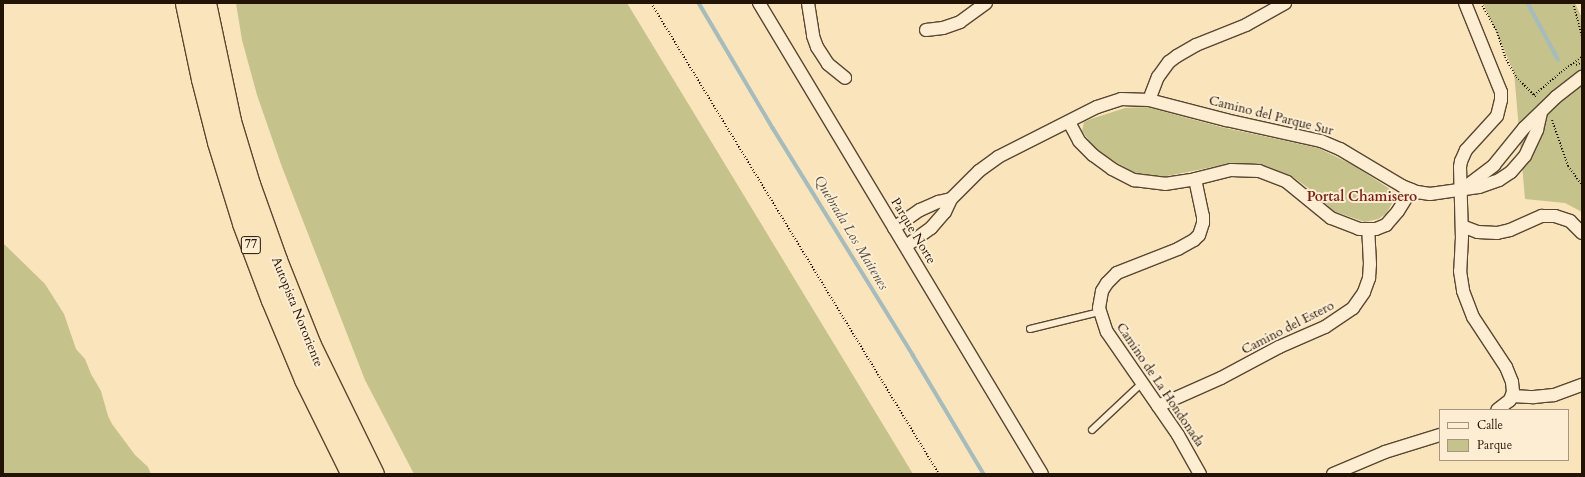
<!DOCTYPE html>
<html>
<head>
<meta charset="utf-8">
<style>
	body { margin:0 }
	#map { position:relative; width:1585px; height:477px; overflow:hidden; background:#fae4bb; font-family:Cardo,serif }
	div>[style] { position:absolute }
	.green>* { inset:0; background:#c5c28b }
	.stream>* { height:3.5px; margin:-1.75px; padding:0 1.75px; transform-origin:1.75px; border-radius:1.75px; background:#a5bbbc }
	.path>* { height:2px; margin-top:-1px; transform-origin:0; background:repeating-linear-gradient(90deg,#231305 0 1px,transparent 0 3px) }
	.roads { filter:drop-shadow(1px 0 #594732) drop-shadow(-1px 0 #594732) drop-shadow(0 1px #594732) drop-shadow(0 -1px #594732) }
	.service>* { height:6px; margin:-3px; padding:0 3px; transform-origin:3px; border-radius:3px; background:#fcedd3 }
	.minor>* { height:12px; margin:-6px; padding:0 6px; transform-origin:6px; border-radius:6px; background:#fcedd3 }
	.motorway>* { height:21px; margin:-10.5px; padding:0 10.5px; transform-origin:10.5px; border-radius:10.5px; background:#fae4bb }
	span { translate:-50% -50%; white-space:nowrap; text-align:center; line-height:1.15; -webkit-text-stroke:4px #fcedd3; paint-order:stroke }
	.shield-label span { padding:1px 3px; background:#fcedd3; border:1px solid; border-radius:3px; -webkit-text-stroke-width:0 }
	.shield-label { font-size:12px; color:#231305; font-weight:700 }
	.street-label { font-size:13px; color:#231305 }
	.neighbourhood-label { font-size:14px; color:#7a1f14; font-weight:700 }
	.water-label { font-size:14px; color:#504e45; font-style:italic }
	.frame { position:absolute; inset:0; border:4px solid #231305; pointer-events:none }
	.legend { position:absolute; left:1439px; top:409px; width:130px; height:52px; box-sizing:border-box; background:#fcedd3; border:1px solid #a59681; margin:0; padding:5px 7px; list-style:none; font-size:12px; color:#231305 }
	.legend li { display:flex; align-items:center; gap:8px; height:20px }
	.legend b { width:20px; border:1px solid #a59681 }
</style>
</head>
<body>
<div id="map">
	<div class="green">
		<i style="clip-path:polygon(236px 3px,627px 3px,913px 474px,414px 474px,365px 380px,282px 167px,257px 95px,242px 40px)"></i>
		<i style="clip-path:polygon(1483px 3px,1575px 3px,1582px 18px,1582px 212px,1565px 203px,1525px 199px,1514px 72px)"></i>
		<i style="clip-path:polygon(1147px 107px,1221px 127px,1318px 148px,1353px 165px,1393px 191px,1394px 200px,1386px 214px,1378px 219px,1365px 222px,1333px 211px,1314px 192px,1293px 177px,1255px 165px,1228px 164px,1167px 176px,1147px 176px,1133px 172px,1103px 155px,1093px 146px,1082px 131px,1084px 122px,1091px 119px,1125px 108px)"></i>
		<i style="clip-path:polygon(3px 243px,45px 284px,64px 314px,76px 349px,85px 359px,91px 374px,101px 391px,108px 416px,112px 424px,135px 455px,148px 467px,151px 474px,3px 474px)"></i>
	</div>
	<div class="stream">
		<i style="left:699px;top:3px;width:145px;rotate:59.4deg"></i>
		<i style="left:773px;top:128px;width:267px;rotate:58.3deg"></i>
		<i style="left:913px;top:355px;width:139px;rotate:59.2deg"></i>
		<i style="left:1528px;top:3px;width:64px;rotate:61.8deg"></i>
	</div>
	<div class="path">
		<i style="left:651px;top:3px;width:552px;rotate:58.56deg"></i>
		<i style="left:1481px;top:3px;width:33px;rotate:61deg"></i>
		<i style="left:1497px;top:32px;width:26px;rotate:72deg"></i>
		<i style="left:1505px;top:57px;width:23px;rotate:61deg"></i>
		<i style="left:1516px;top:77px;width:30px;rotate:45deg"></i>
		<i style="left:1573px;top:3px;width:34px;rotate:75deg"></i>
		<i style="left:1576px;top:65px;width:7px;rotate:-27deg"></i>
		<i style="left:1534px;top:95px;width:35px;rotate:-40deg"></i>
		<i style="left:1561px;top:72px;width:26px;rotate:-36deg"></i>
		<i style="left:1552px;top:120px;width:49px;rotate:70.8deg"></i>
		<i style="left:1568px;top:166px;width:24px;rotate:54deg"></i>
	</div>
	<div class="roads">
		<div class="service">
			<i style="left:1030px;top:329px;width:72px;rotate:-13.7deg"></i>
			<i style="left:1092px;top:430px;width:69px;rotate:-43.2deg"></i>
		</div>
		<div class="minor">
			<i style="left:759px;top:3px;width:549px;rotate:59deg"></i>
			<i style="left:808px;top:3px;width:33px;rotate:81deg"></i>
			<i style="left:813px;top:36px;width:12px;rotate:70deg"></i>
			<i style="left:817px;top:47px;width:20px;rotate:57deg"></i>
			<i style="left:828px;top:64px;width:22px;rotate:39deg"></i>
			<i style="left:1465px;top:3px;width:96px;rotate:68deg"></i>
			<i style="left:1501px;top:92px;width:8px;rotate:90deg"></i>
			<i style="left:1501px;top:100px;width:16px;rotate:104deg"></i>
			<i style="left:1497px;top:116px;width:46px;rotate:132.4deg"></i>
			<i style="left:1466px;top:150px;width:12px;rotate:114deg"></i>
			<i style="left:1461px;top:161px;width:6px;rotate:99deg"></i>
			<i style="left:1460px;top:167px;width:70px;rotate:88.4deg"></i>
			<i style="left:1462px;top:237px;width:34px;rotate:93deg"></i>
			<i style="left:1460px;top:271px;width:20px;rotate:81deg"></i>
			<i style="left:1463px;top:291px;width:28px;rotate:69deg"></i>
			<i style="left:1473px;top:317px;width:60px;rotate:56.6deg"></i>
			<i style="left:1506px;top:367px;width:16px;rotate:68deg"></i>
			<i style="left:1512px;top:382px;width:10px;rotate:84deg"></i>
			<i style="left:1513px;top:392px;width:9px;rotate:111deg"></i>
			<i style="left:1510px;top:400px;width:16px;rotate:142deg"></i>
			<i style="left:926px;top:30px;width:17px;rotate:-7deg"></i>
			<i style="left:943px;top:28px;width:18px;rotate:-19deg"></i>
			<i style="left:960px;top:22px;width:32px;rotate:-36deg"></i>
			<i style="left:1149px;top:100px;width:25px;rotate:-69deg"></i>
			<i style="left:1158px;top:77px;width:19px;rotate:-54deg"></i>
			<i style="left:1169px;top:62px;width:10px;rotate:-37deg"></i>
			<i style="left:1177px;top:56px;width:22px;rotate:-30deg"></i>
			<i style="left:1196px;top:45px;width:54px;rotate:-21.8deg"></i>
			<i style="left:1246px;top:25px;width:45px;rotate:-29.4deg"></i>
			<i style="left:1069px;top:122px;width:21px;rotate:62deg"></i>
			<i style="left:1079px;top:141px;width:20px;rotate:45deg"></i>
			<i style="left:1093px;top:155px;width:24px;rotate:36deg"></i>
			<i style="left:1112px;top:169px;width:25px;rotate:27deg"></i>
			<i style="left:1134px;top:180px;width:31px;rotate:7deg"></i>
			<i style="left:1165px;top:184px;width:30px;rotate:-9deg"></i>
			<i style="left:1195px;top:179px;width:37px;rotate:-14deg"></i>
			<i style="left:1231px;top:170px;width:28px;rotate:2deg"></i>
			<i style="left:1259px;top:171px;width:30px;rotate:21deg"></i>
			<i style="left:1287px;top:182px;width:57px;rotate:39.3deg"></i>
			<i style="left:1331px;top:218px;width:30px;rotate:21deg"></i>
			<i style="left:1359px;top:229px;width:17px"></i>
			<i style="left:1376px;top:229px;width:11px;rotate:-22deg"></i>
			<i style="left:1386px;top:225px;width:18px;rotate:-49deg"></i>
			<i style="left:1398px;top:211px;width:25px;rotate:-58deg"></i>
			<i style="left:1195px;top:179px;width:38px;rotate:78deg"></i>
			<i style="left:1203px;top:216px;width:7px;rotate:90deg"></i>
			<i style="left:1203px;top:223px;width:13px;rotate:108deg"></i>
			<i style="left:1199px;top:235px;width:7px;rotate:135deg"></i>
			<i style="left:1194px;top:240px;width:18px;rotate:151deg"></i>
			<i style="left:1178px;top:249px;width:66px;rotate:158.5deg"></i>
			<i style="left:1117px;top:273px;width:14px;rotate:135deg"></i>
			<i style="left:1107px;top:283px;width:9px;rotate:122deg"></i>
			<i style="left:1102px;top:291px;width:17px;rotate:100deg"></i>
			<i style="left:1099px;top:308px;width:25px;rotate:72deg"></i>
			<i style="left:1107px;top:332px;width:125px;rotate:55.4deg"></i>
			<i style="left:1178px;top:435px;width:45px;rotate:60.6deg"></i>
			<i style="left:1464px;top:188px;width:38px;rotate:-37deg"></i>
			<i style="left:1494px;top:165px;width:48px;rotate:-51deg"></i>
			<i style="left:1524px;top:128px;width:45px;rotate:-44.1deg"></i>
			<i style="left:1556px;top:97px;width:33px;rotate:-38deg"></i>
			<i style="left:1462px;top:226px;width:17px;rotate:21deg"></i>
			<i style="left:1478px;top:232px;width:19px;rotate:3deg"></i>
			<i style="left:1497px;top:233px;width:13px;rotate:-13deg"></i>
			<i style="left:1510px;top:230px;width:35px;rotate:-24deg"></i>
			<i style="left:1542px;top:216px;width:13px"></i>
			<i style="left:1555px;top:216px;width:16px;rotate:18deg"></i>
			<i style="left:1570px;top:221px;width:17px;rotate:45deg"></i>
			<i style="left:894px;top:228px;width:32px;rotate:-35deg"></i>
			<i style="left:920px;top:210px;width:20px;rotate:-24deg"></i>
			<i style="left:938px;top:202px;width:13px;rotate:-13deg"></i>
			<i style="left:906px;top:246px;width:31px;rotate:-36deg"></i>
			<i style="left:931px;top:228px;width:21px;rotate:-49deg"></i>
			<i style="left:945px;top:212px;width:14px;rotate:-65deg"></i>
			<i style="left:951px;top:199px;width:40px;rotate:-45deg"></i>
			<i style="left:979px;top:171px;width:24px;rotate:-36deg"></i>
			<i style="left:998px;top:157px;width:111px;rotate:-26.8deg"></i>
			<i style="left:1097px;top:107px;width:25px;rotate:-18deg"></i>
			<i style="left:1121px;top:99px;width:28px;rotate:2deg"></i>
			<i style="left:1149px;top:100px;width:80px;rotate:14.6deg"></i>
			<i style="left:1226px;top:120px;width:97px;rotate:12.5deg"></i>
			<i style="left:1321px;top:141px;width:21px;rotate:23deg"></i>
			<i style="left:1340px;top:149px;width:72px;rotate:30.8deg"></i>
			<i style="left:1402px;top:186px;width:16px;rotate:22deg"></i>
			<i style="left:1417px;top:192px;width:13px;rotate:9deg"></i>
			<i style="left:1430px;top:194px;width:49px;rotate:-8.1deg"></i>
			<i style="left:1479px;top:187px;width:21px;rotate:-19deg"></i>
			<i style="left:1499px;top:180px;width:14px;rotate:-34deg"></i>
			<i style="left:1511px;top:172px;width:21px;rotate:-49deg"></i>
			<i style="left:1525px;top:156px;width:29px;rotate:-65deg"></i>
			<i style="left:1537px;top:130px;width:17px;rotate:-77deg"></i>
			<i style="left:1512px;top:396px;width:22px;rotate:3deg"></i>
			<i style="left:1534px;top:397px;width:20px;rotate:-6deg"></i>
			<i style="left:1554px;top:395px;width:30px;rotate:-20deg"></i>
			<i style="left:1158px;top:406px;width:69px;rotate:-24deg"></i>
			<i style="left:1221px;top:378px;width:66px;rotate:-28.1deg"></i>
			<i style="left:1279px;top:347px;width:50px;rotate:-23.5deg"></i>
			<i style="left:1325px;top:327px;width:34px;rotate:-34deg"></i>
			<i style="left:1353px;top:308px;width:19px;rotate:-55deg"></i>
			<i style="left:1364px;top:292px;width:15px;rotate:-70deg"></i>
			<i style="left:1369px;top:278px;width:14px;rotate:-86deg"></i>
			<i style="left:1370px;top:264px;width:34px;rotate:-93deg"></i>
			<i style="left:1333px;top:474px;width:56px;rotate:-22.9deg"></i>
			<i style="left:1385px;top:452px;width:58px;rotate:-17.2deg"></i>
		</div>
		<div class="motorway">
			<i style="left:186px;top:3px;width:78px;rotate:78.1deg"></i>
			<i style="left:202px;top:79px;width:65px;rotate:75.7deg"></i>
			<i style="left:218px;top:142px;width:85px;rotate:72.8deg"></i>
			<i style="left:243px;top:223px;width:82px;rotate:69.4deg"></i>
			<i style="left:272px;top:300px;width:86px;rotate:67.3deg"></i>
			<i style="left:305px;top:379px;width:106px;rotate:63.7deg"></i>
			<i style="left:205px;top:3px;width:121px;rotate:78deg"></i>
			<i style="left:230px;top:121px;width:66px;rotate:73.2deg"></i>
			<i style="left:249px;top:184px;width:81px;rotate:70.4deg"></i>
			<i style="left:276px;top:260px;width:92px;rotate:68.2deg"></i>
			<i style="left:310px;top:345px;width:144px;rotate:64deg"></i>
		</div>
	</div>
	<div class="shield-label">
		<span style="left:251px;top:245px">77</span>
	</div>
	<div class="street-label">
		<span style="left:1271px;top:116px;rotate:14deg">Camino del Parque Sur</span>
		<span style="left:913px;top:231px;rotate:59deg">Parque Norte</span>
		<span style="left:297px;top:312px;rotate:68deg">Autopista Nororiente</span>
		<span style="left:1288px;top:328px;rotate:-27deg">Camino del Estero</span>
		<span style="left:1160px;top:385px;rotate:56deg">Camino de La Hondonada</span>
	</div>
	<div class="neighbourhood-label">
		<span style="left:1362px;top:197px">Portal Chamisero</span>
	</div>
	<div class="water-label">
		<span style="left:851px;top:233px;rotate:59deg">Quebrada Los Maitenes</span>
	</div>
	<div class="frame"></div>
	<ul class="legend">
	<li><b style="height:5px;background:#fcedd3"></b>Calle</li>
	<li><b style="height:11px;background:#c5c28b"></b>Parque</li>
	</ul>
</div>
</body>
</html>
